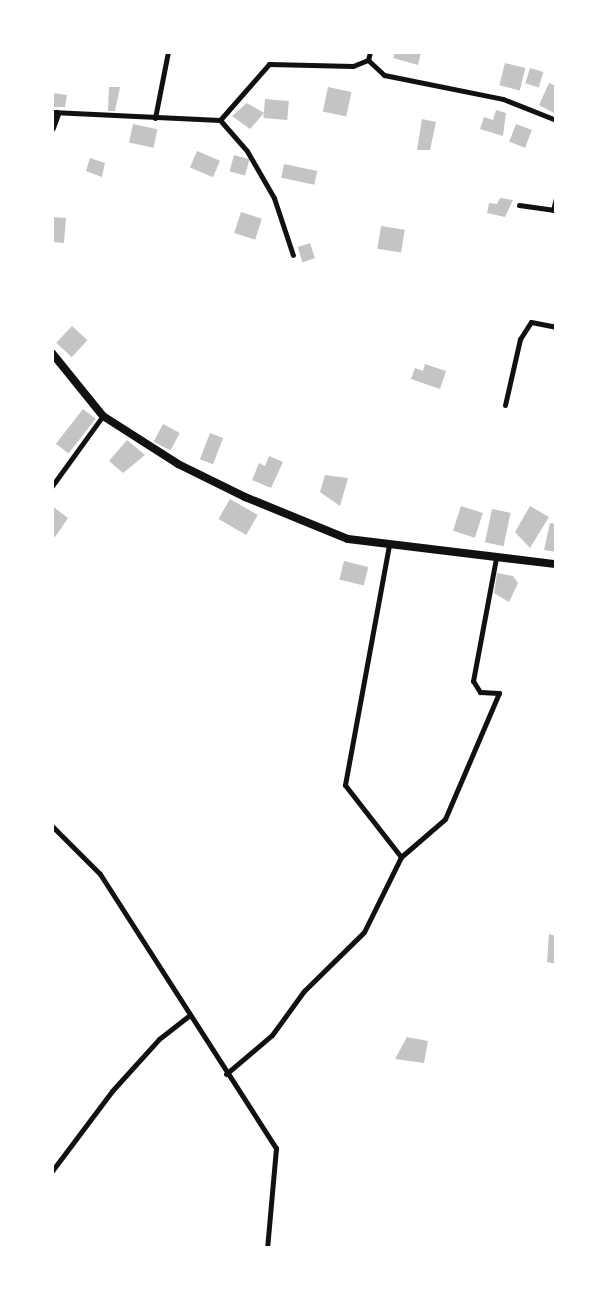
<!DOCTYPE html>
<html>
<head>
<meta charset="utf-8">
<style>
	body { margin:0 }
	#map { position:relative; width:608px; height:1300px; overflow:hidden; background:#fff; font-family:"Fira Sans Condensed",sans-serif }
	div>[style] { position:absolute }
	.building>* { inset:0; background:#c4c4c4; transform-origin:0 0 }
	.minor>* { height:5px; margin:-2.5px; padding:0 2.5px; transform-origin:2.5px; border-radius:2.5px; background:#111 }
	.secondary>* { height:8px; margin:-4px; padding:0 4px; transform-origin:4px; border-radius:4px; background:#111 }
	span { translate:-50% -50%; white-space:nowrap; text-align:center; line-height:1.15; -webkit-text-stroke:8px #fff; paint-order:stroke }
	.frame { position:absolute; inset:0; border:54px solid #fff; pointer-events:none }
</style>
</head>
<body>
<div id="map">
	<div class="building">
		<i style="clip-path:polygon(395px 52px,421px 52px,418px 65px,393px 58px)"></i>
		<i style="left:505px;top:63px;width:21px;height:23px;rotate:14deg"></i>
		<i style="left:530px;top:68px;width:14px;height:16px;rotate:17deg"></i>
		<i style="clip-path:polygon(549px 83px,556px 86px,554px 113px,539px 105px)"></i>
		<i style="clip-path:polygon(109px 87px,120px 87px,115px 111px,108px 111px)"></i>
		<i style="left:328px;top:87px;width:24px;height:25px;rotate:12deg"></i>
		<i style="clip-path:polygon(52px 93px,67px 95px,65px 107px,52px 107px)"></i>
		<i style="left:265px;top:99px;width:24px;height:19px;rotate:5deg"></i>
		<i style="clip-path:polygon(247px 103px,264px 113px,250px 129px,232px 116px)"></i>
		<i style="clip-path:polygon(496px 110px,506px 113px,503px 136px,480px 129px,484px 117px,493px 120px)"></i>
		<i style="clip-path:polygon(422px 119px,436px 122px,430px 150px,417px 150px)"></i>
		<i style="left:133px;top:124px;width:25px;height:19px;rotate:12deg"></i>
		<i style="left:516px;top:124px;width:17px;height:19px;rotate:21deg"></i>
		<i style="left:197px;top:151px;width:25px;height:18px;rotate:23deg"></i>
		<i style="left:234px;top:155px;width:16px;height:17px;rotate:15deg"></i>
		<i style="clip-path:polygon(90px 158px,105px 163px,102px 177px,86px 171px)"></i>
		<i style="left:284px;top:164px;width:34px;height:14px;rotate:12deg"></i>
		<i style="clip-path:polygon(500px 198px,513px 200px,505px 217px,487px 213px,489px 203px,497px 204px)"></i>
		<i style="left:241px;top:212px;width:22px;height:22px;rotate:18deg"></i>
		<i style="clip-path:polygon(52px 217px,66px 218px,64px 243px,52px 242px)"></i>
		<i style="left:381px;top:226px;width:24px;height:23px;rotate:9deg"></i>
		<i style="left:310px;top:243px;width:16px;height:13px;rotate:72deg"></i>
		<i style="left:72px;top:326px;width:21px;height:23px;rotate:43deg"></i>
		<i style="clip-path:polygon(425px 364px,446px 371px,440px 389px,411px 379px,415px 368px,423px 371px)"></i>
		<i style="left:83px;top:409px;width:16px;height:44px;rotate:38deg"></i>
		<i style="left:163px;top:424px;width:19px;height:20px;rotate:28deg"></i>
		<i style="left:210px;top:433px;width:14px;height:28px;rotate:21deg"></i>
		<i style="clip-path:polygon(127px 440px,145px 455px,123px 473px,109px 461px)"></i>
		<i style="clip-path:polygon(269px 456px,283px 462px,271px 488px,252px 480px,259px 463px,265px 466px)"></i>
		<i style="clip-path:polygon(325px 475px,348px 478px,340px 506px,320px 492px)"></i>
		<i style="left:230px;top:499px;width:32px;height:23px;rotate:30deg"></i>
		<i style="clip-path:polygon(52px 506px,68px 518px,55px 537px,52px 535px)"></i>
		<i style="left:461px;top:506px;width:23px;height:26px;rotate:18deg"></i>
		<i style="clip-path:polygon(530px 506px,549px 517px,530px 548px,515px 532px)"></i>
		<i style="left:492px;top:509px;width:19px;height:34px;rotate:12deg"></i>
		<i style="clip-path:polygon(550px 523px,556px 524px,556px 552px,544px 550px)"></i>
		<i style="left:344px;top:561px;width:25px;height:19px;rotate:14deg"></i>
		<i style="clip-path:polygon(497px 573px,513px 576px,518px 583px,509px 602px,494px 593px)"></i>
		<i style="clip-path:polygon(549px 934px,556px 936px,556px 964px,547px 962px)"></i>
		<i style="clip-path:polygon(407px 1037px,428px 1041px,424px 1063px,395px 1059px)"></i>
	</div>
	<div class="minor">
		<i style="left:368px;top:60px;width:22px;rotate:43deg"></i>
		<i style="left:384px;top:75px;width:121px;rotate:11.4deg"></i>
		<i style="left:503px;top:99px;width:57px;rotate:21.6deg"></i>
		<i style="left:52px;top:112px;width:168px;rotate:2.7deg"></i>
		<i style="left:220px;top:120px;width:74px;rotate:-48.8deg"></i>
		<i style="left:269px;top:64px;width:84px;rotate:1.4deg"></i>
		<i style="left:353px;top:66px;width:16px;rotate:-22deg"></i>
		<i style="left:368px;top:60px;width:8px;rotate:-76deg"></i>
		<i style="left:155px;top:118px;width:67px;rotate:-78.9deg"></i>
		<i style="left:220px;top:120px;width:41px;rotate:48.9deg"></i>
		<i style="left:247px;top:151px;width:54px;rotate:60.1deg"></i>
		<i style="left:274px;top:198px;width:60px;rotate:71.6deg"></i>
		<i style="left:519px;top:205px;width:34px;rotate:8deg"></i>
		<i style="left:553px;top:210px;width:12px;rotate:-76deg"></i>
		<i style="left:505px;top:405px;width:68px;rotate:-77.2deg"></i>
		<i style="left:520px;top:339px;width:20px;rotate:-57deg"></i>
		<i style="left:531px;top:322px;width:25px;rotate:11deg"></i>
		<i style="left:52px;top:486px;width:85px;rotate:-54.1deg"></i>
		<i style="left:389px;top:545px;width:244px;rotate:100.4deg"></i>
		<i style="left:345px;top:785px;width:91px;rotate:52.1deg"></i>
		<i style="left:52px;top:826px;width:68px;rotate:45deg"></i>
		<i style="left:100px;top:874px;width:326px;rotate:57.3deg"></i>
		<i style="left:276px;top:1148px;width:100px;rotate:95.1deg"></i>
		<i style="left:226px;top:1074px;width:60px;rotate:-40.3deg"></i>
		<i style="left:272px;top:1035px;width:54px;rotate:-54deg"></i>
		<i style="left:304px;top:991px;width:84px;rotate:-44.5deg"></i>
		<i style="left:364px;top:932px;width:84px;rotate:-63.7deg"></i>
		<i style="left:401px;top:857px;width:58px;rotate:-40.8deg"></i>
		<i style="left:445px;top:819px;width:137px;rotate:-66.8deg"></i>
		<i style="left:499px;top:693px;width:19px;rotate:-177deg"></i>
		<i style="left:480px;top:692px;width:13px;rotate:-122deg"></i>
		<i style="left:473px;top:681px;width:125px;rotate:-79.4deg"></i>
		<i style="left:52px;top:1171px;width:100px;rotate:-53.1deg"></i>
		<i style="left:112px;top:1091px;width:70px;rotate:-47.9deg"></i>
		<i style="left:159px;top:1039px;width:37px;rotate:-38deg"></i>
	</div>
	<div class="secondary">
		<i style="left:52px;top:128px;width:15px;rotate:-70deg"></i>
		<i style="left:52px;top:353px;width:81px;rotate:51deg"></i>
		<i style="left:103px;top:416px;width:89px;rotate:32.6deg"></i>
		<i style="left:178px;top:464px;width:75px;rotate:26.2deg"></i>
		<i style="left:245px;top:497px;width:111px;rotate:22.2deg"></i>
		<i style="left:348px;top:539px;width:209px;rotate:6.9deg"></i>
	</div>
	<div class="frame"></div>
</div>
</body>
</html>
